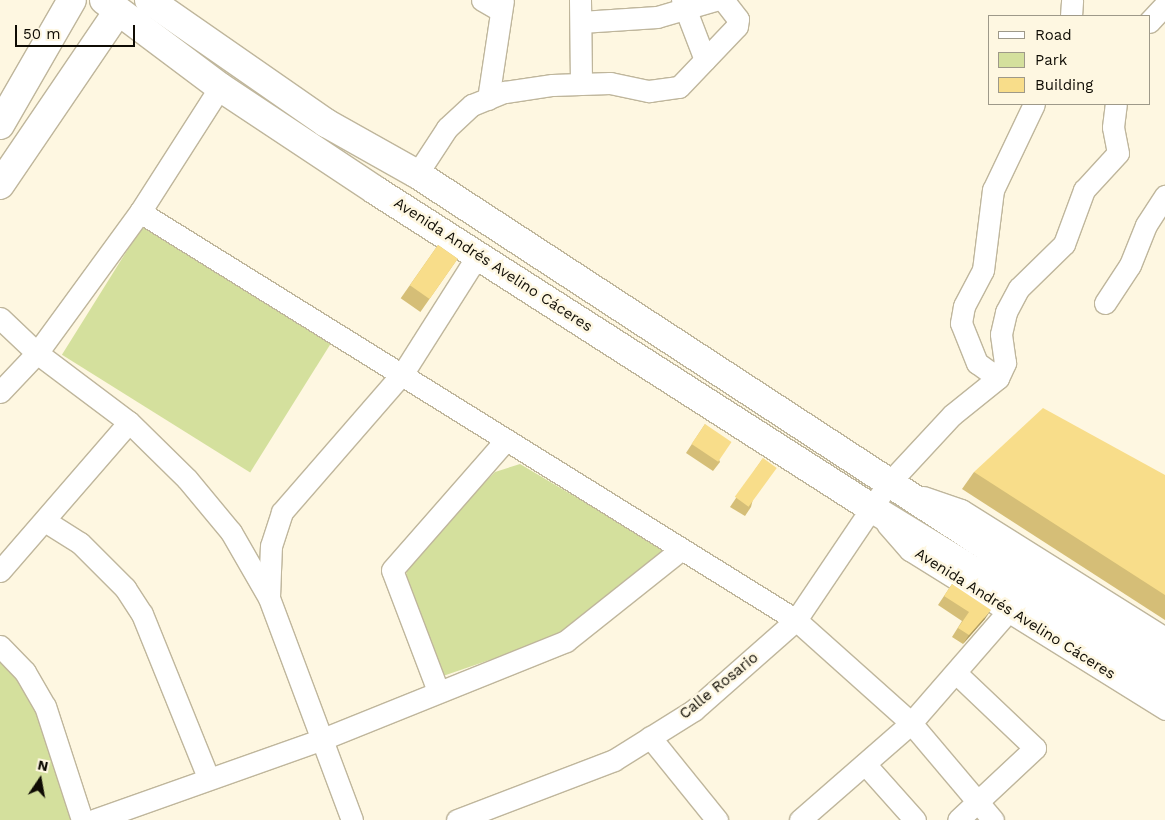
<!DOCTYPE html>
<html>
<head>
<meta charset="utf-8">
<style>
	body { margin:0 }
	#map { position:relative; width:1165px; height:820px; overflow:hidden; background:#fef7e1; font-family:"Work Sans",sans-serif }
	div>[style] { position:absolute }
	.green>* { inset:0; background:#d4e09d; transform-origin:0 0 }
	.roads { filter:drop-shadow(1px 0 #bfb69c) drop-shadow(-1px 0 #bfb69c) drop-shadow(0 1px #bfb69c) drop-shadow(0 -1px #bfb69c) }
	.minor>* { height:21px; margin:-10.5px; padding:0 10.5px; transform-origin:10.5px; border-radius:10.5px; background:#fff }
	.major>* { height:28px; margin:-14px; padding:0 14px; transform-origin:14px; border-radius:14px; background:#fff }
	.wall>* { inset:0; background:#d5be77; transform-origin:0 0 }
	.shaded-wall>* { inset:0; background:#ae9b61 }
	.building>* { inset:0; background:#f8dd8a; transform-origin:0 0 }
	span { translate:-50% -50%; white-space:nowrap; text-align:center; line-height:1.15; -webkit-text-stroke:5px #fef7e1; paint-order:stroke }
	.street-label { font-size:15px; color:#0f0c04 }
	.legend { position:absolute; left:988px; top:15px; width:162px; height:90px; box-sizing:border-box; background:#fef7e1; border:1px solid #9e9989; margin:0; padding:6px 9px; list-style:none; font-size:15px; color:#0f0c04 }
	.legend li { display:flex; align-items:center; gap:10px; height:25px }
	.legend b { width:25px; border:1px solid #9e9989 }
	.north { position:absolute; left:15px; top:755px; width:50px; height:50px; -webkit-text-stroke:4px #fef7e1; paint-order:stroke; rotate:12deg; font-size:14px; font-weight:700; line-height:20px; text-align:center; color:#0f0c04 }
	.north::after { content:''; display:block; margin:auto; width:18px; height:22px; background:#0f0c04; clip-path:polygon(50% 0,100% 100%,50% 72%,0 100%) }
	.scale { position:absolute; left:15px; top:25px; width:120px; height:22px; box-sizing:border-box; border:2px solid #0f0c04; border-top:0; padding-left:6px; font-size:15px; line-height:18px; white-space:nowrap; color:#0f0c04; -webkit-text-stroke:4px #fef7e1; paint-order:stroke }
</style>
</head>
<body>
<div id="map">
	<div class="green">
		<i style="left:143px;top:225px;width:222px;height:153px;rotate:32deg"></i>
		<i style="clip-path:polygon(520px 464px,670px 553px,563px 635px,443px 676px,406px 580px,407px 563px,495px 472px)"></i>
		<i style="clip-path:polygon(0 657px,23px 682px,42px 717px,76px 820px,0 820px)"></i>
	</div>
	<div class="roads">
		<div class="minor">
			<i style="left:482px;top:0;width:22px;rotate:30deg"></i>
			<i style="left:580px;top:0;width:84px;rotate:89.3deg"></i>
			<i style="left:682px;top:0;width:64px;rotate:69deg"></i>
			<i style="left:1071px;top:16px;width:16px;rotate:-86deg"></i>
			<i style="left:581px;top:22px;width:76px;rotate:-3.8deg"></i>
			<i style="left:657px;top:17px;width:60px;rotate:-16.3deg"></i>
			<i style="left:1149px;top:22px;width:23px;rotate:-47deg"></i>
			<i style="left:488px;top:99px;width:100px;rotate:-81.4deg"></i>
			<i style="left:417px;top:174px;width:55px;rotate:-56.9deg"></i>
			<i style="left:447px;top:128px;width:34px;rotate:-43deg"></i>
			<i style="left:472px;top:105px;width:35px;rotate:-22deg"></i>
			<i style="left:505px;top:92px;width:48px;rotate:-8.5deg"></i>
			<i style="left:552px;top:85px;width:58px;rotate:-2deg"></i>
			<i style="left:610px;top:83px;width:40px;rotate:12deg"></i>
			<i style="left:649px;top:91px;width:30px;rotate:-8deg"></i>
			<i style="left:679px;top:87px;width:84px;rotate:-46.4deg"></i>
			<i style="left:737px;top:26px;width:7px;rotate:-82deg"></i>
			<i style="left:738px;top:19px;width:24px;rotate:-128deg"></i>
			<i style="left:140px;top:212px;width:773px;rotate:31.88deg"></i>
			<i style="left:796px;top:620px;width:154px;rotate:41.8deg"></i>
			<i style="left:911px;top:723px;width:127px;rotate:49.8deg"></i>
			<i style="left:1105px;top:303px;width:45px;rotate:-56.7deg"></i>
			<i style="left:1130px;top:265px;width:43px;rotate:-68.2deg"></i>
			<i style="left:1146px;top:225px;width:35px;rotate:-57deg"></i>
			<i style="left:0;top:318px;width:51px;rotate:43.4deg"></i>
			<i style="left:37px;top:353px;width:115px;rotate:36.9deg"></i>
			<i style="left:129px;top:422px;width:81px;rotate:44.5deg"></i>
			<i style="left:187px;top:479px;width:69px;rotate:50.3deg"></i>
			<i style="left:231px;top:532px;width:76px;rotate:60.1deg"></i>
			<i style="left:269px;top:598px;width:237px;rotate:69.5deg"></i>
			<i style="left:998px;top:378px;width:26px;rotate:-144deg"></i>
			<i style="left:977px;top:363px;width:43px;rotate:-111.8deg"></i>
			<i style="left:961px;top:323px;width:17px;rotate:-80deg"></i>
			<i style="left:964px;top:306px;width:41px;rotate:-62.2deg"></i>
			<i style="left:983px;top:270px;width:81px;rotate:-82.9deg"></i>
			<i style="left:993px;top:190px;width:95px;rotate:-64.5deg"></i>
			<i style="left:0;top:392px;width:54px;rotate:-46.5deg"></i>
			<i style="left:37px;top:353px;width:175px;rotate:-53.9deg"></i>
			<i style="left:140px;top:212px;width:148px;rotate:-57.4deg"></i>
			<i style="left:923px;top:497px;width:40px;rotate:18.9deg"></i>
			<i style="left:961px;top:510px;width:241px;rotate:32.1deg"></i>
			<i style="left:45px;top:521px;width:41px;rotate:32.2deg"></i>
			<i style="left:80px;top:543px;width:64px;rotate:45deg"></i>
			<i style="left:125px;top:588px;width:31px;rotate:57deg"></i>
			<i style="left:142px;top:614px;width:176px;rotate:68deg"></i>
			<i style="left:887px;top:524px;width:35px;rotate:49deg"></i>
			<i style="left:910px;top:550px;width:301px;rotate:31.9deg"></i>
			<i style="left:0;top:571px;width:197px;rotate:-49.1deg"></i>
			<i style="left:269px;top:597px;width:51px;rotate:-87.8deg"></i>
			<i style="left:271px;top:546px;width:36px;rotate:-72deg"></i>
			<i style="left:282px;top:512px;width:184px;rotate:-49deg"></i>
			<i style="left:403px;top:373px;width:140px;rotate:-57.6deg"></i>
			<i style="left:0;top:646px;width:36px;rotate:46deg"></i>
			<i style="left:25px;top:672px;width:39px;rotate:60deg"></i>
			<i style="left:45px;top:706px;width:120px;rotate:72deg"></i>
			<i style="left:956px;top:673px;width:109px;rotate:43.5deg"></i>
			<i style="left:1035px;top:748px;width:105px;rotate:136.9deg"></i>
			<i style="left:438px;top:691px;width:129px;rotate:-110.8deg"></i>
			<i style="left:392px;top:570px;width:170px;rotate:-48.8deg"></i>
			<i style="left:650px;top:737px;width:107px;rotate:51.1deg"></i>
			<i style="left:865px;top:764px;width:75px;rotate:48.2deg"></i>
			<i style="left:94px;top:820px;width:240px;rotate:-19.5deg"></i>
			<i style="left:320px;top:740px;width:265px;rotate:-21.9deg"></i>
			<i style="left:566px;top:641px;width:144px;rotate:-38.5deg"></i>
			<i style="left:457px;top:820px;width:168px;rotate:-20.9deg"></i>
			<i style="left:614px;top:760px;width:94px;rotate:-32deg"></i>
			<i style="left:694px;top:710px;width:136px;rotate:-41.4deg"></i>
			<i style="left:796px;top:620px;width:163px;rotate:-56deg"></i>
			<i style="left:887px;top:485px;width:96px;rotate:-47.1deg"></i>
			<i style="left:952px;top:415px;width:59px;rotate:-38.8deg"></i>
			<i style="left:998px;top:378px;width:17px;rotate:-65deg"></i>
			<i style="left:1005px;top:363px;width:29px;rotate:-98deg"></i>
			<i style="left:1001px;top:334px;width:23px;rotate:-77deg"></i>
			<i style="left:1006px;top:312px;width:27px;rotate:-62deg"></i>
			<i style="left:1019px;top:288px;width:63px;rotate:-44.4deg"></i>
			<i style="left:1064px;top:244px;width:58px;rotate:-69.7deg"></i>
			<i style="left:1084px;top:190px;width:50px;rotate:-47.4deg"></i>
			<i style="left:1118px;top:153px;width:26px;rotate:-101deg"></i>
			<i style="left:1113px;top:127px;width:23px;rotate:-83deg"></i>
			<i style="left:800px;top:820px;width:147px;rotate:-41.1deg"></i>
			<i style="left:911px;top:723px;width:151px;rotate:-49deg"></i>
		</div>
		<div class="major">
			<i style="left:104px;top:0;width:145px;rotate:36.9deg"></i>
			<i style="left:220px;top:87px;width:186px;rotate:33.6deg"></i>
			<i style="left:375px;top:190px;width:591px;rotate:32.64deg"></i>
			<i style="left:873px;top:509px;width:342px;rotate:31.5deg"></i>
			<i style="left:149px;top:0;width:216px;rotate:34.8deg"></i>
			<i style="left:326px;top:123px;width:104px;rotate:29.3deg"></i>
			<i style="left:417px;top:174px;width:894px;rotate:33.17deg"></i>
			<i style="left:0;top:125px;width:144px;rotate:-60.1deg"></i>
			<i style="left:0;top:185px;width:208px;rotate:-55.8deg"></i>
		</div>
	</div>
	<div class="wall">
		<i style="left:438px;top:245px;width:24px;height:65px;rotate:35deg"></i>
		<i style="clip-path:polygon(705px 424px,720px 462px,713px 471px,686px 453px)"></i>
		<i style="clip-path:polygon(763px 458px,751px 507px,745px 516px,730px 507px)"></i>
		<i style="clip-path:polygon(974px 472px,1165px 475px,1165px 620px,962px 489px)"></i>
		<i style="clip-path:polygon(952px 584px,985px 619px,963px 644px,952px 637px,962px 621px,938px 605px)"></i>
	</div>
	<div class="shaded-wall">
		<i style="clip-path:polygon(991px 610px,985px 619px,963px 644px,969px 635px)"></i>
	</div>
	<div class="building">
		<i style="left:438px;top:245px;width:24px;height:49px;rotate:35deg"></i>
		<i style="clip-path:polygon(1043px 408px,1165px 475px,1165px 595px,974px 472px)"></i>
		<i style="left:705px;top:424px;width:32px;height:24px;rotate:34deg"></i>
		<i style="left:763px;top:458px;width:17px;height:48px;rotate:36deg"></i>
		<i style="clip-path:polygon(952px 584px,991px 610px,969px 635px,958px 628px,969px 612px,944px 596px)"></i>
	</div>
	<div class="street-label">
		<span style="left:493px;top:265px;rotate:33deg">Avenida Andrés Avelino Cáceres</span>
		<span style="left:1015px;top:614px;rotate:32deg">Avenida Andrés Avelino Cáceres</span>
		<span style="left:719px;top:686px;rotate:-39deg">Calle Rosario</span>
	</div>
	<ul class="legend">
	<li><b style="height:6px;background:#fff"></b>Road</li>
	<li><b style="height:14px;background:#d4e09d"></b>Park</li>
	<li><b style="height:14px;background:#f8dd8a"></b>Building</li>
	</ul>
	<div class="north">N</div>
	<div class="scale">50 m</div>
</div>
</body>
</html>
